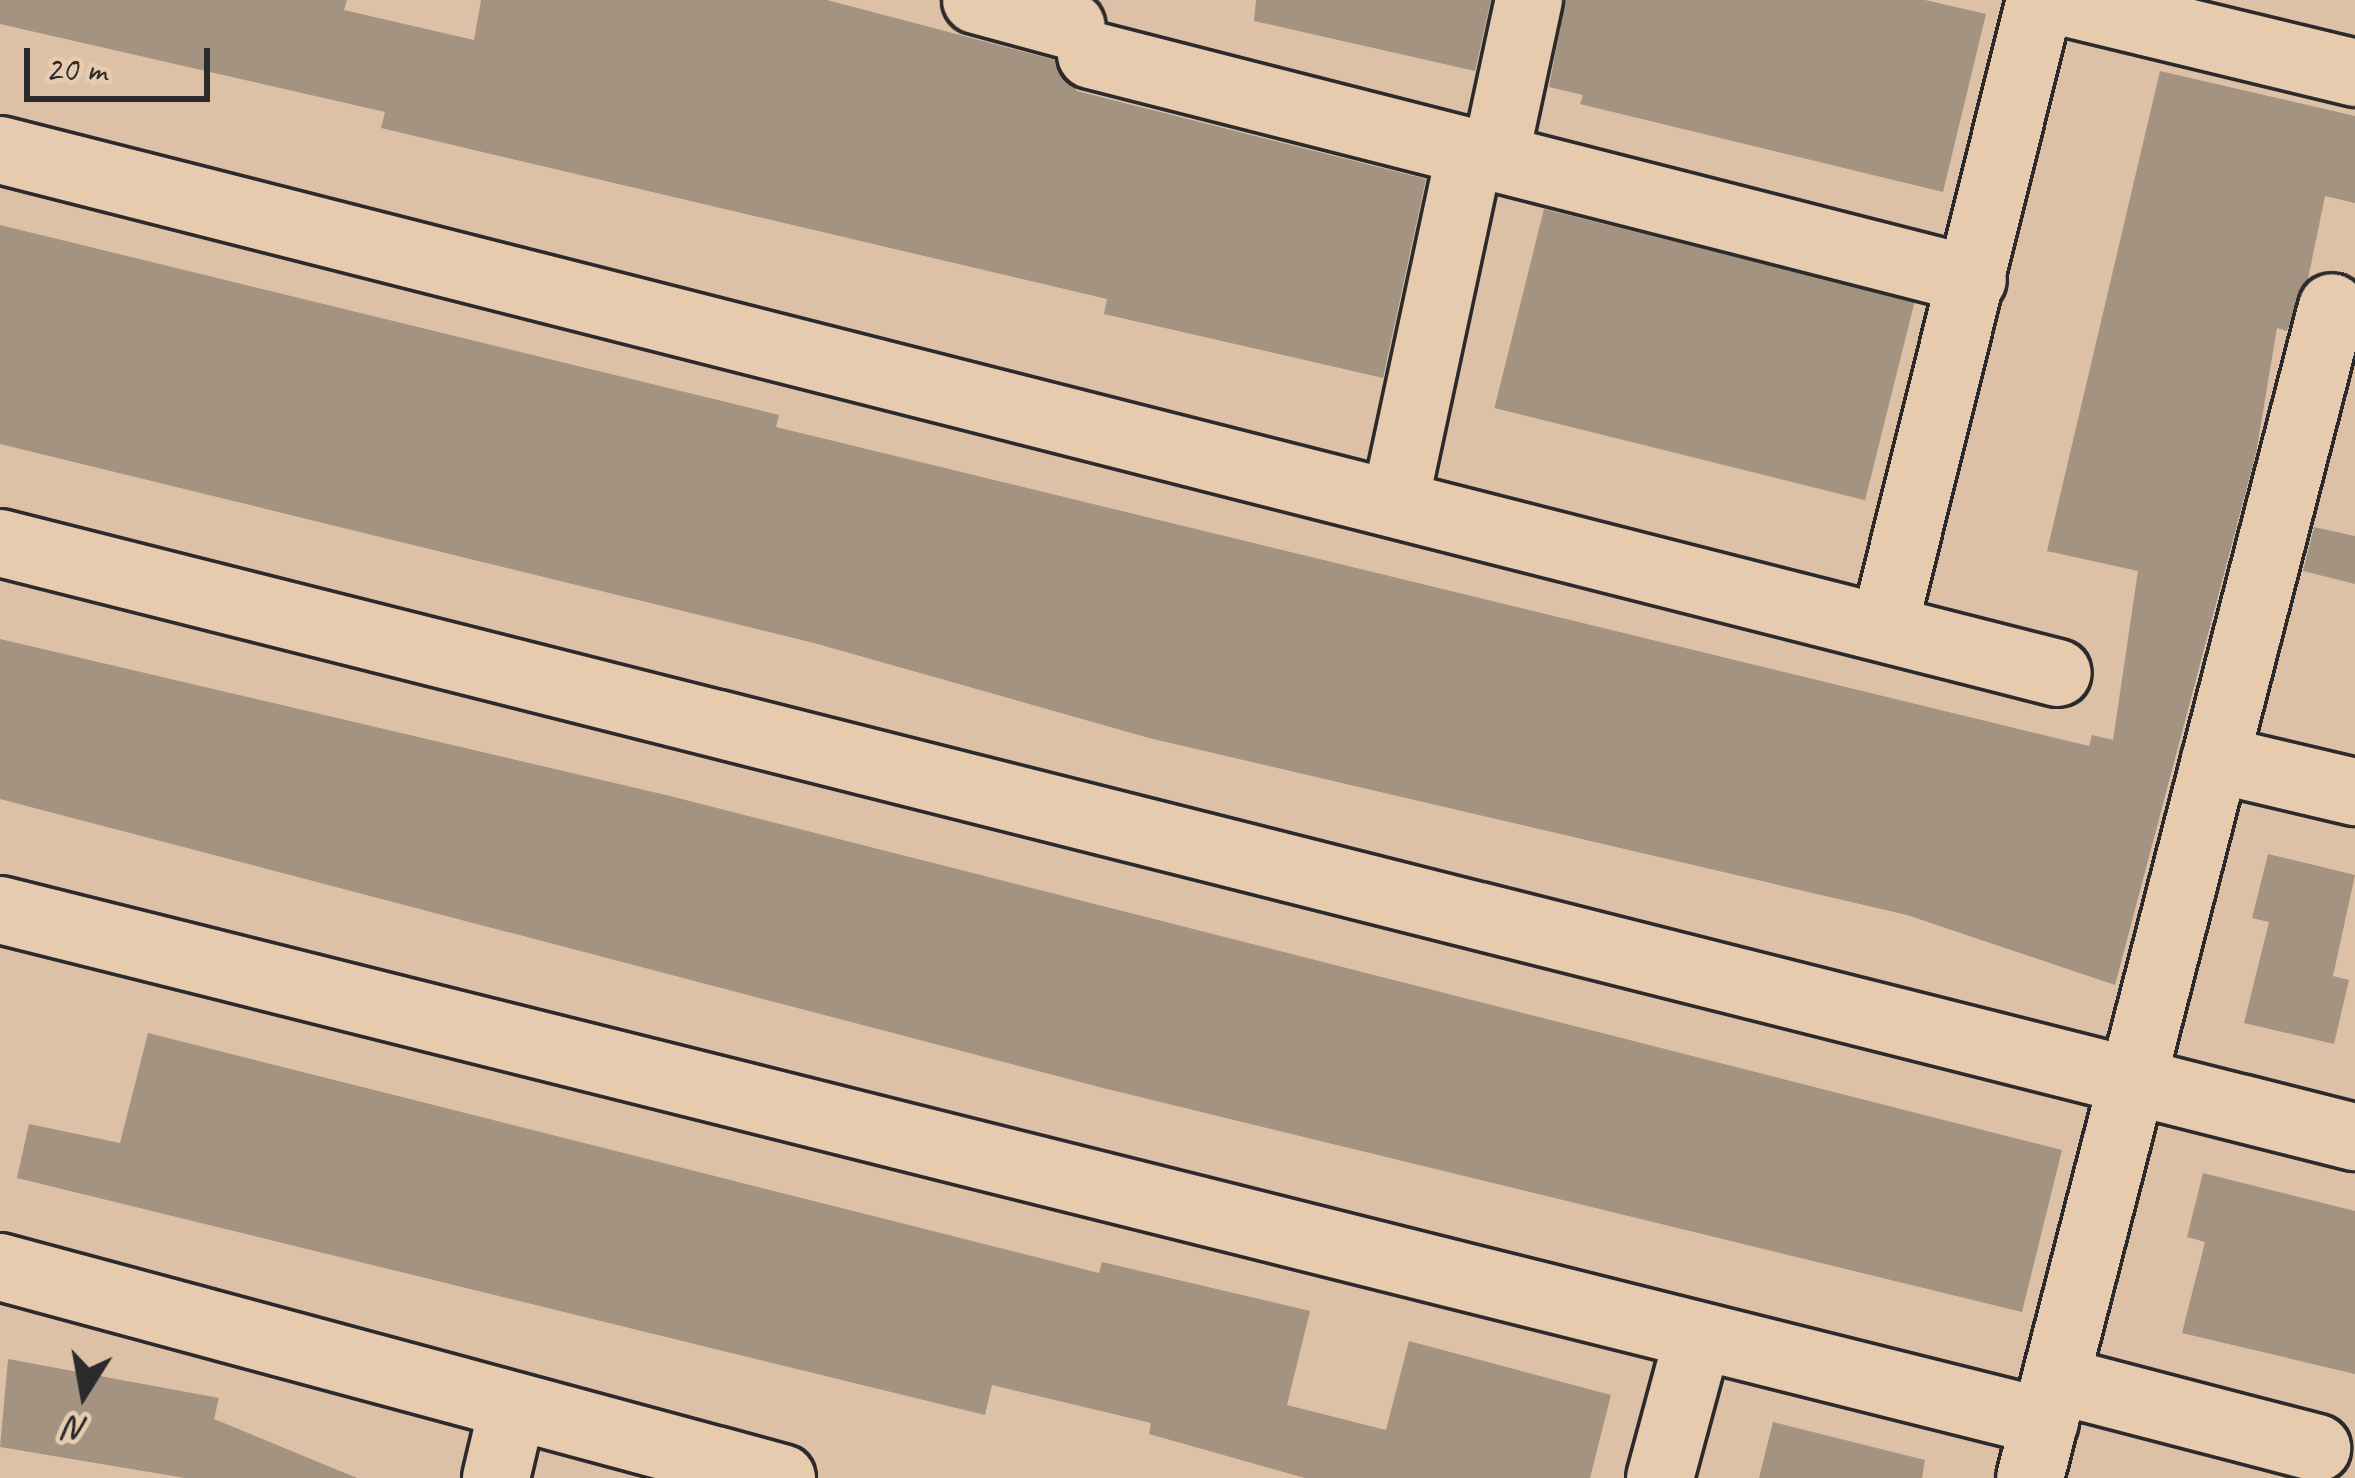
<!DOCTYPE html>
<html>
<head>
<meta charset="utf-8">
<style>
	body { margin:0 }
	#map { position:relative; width:2355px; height:1478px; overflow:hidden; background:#dcc1a6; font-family:Caveat,sans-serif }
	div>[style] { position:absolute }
	.building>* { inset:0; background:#a49380; transform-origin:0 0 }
	.roads { filter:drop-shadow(3px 0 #2b2b2b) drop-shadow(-3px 0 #2b2b2b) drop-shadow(0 3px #2b2b2b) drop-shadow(0 -3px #2b2b2b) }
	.minor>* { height:66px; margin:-33px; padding:0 33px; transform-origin:33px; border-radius:33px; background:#e7cbae }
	span { translate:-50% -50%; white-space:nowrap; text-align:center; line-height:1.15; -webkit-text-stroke:9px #e7cbae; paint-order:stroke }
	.north { position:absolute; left:24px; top:1334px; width:120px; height:120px; -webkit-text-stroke:9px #e7cbae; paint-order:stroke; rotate:191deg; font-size:33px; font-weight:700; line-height:48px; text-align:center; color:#2b2b2b }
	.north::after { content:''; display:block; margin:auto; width:42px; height:54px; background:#2b2b2b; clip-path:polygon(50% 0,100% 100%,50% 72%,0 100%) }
	.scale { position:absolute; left:24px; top:48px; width:186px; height:54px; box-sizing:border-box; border:6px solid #2b2b2b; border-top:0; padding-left:15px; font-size:36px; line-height:42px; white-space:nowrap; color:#2b2b2b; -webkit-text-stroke:9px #e7cbae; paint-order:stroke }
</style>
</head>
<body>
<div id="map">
	<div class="building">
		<i style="clip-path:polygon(0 0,347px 0,344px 10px,474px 40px,481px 0,827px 0,1055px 60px,1077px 91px,1426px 179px,1383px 378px,1104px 314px,1107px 299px,381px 128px,385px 112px,0 24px)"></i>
		<i style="clip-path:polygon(1256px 0,1491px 0,1475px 71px,1254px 21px)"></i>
		<i style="clip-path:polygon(1565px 0,1925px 0,1986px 14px,1943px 192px,1580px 104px,1583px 95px,1549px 87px)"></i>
		<i style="clip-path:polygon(2160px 71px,2355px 116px,2355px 203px,2325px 196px,2308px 279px,2287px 331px,2277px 328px,2256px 453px,2115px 985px,1907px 915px,1149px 738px,814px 643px,0 444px,0 225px,779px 415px,776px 427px,2089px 746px,2092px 735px,2113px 740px,2138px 571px,2047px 551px)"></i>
		<i style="left:1544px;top:209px;width:382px;height:205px;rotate:14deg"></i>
		<i style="clip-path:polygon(2314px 527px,2355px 536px,2355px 584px,2303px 571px)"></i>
		<i style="clip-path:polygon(0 639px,670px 796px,2062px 1150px,2022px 1312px,1103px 1088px,0 799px)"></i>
		<i style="clip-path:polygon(2268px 854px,2355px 875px,2333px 976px,2349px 980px,2334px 1044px,2244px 1023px,2269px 922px,2252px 918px)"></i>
		<i style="clip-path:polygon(148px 1033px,1099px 1273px,1102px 1262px,1310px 1311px,1287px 1405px,1386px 1430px,1409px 1341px,1611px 1395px,1590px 1478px,1305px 1478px,1149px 1434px,1151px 1423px,992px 1385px,985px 1415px,17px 1178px,29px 1124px,120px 1143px)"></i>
		<i style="clip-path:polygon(2203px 1173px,2355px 1211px,2355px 1374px,2182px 1333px,2205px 1242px,2187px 1237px)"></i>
		<i style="clip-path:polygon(8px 1359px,219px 1398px,214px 1419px,357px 1478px,185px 1478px,0 1447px)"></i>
		<i style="clip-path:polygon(1773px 1422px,1925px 1460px,1922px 1478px,1759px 1478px)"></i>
	</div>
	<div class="roads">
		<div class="minor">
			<i style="left:976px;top:0;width:99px;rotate:15.2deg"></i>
			<i style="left:2054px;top:0;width:310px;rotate:13.6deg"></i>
			<i style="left:1091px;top:55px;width:910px;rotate:14.31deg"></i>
			<i style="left:0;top:150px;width:2123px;rotate:14.26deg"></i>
			<i style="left:1495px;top:158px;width:162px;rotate:-77.9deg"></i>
			<i style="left:1395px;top:502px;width:358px;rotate:-77.9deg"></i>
			<i style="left:0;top:543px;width:2429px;rotate:14.16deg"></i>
			<i style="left:1884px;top:627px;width:646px;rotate:-76.03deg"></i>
			<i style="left:2215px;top:759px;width:144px;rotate:13.3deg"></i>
			<i style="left:0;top:910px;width:2108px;rotate:14.06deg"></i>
			<i style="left:0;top:1267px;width:810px;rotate:15.1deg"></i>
			<i style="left:2056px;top:1380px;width:270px;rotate:14.6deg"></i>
			<i style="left:496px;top:1478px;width:74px;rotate:-76.7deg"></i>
			<i style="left:1660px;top:1478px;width:146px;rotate:-74.9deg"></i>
			<i style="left:2030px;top:1478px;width:1209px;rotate:-75.54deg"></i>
		</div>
	</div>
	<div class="north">N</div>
	<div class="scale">20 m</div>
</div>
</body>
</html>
